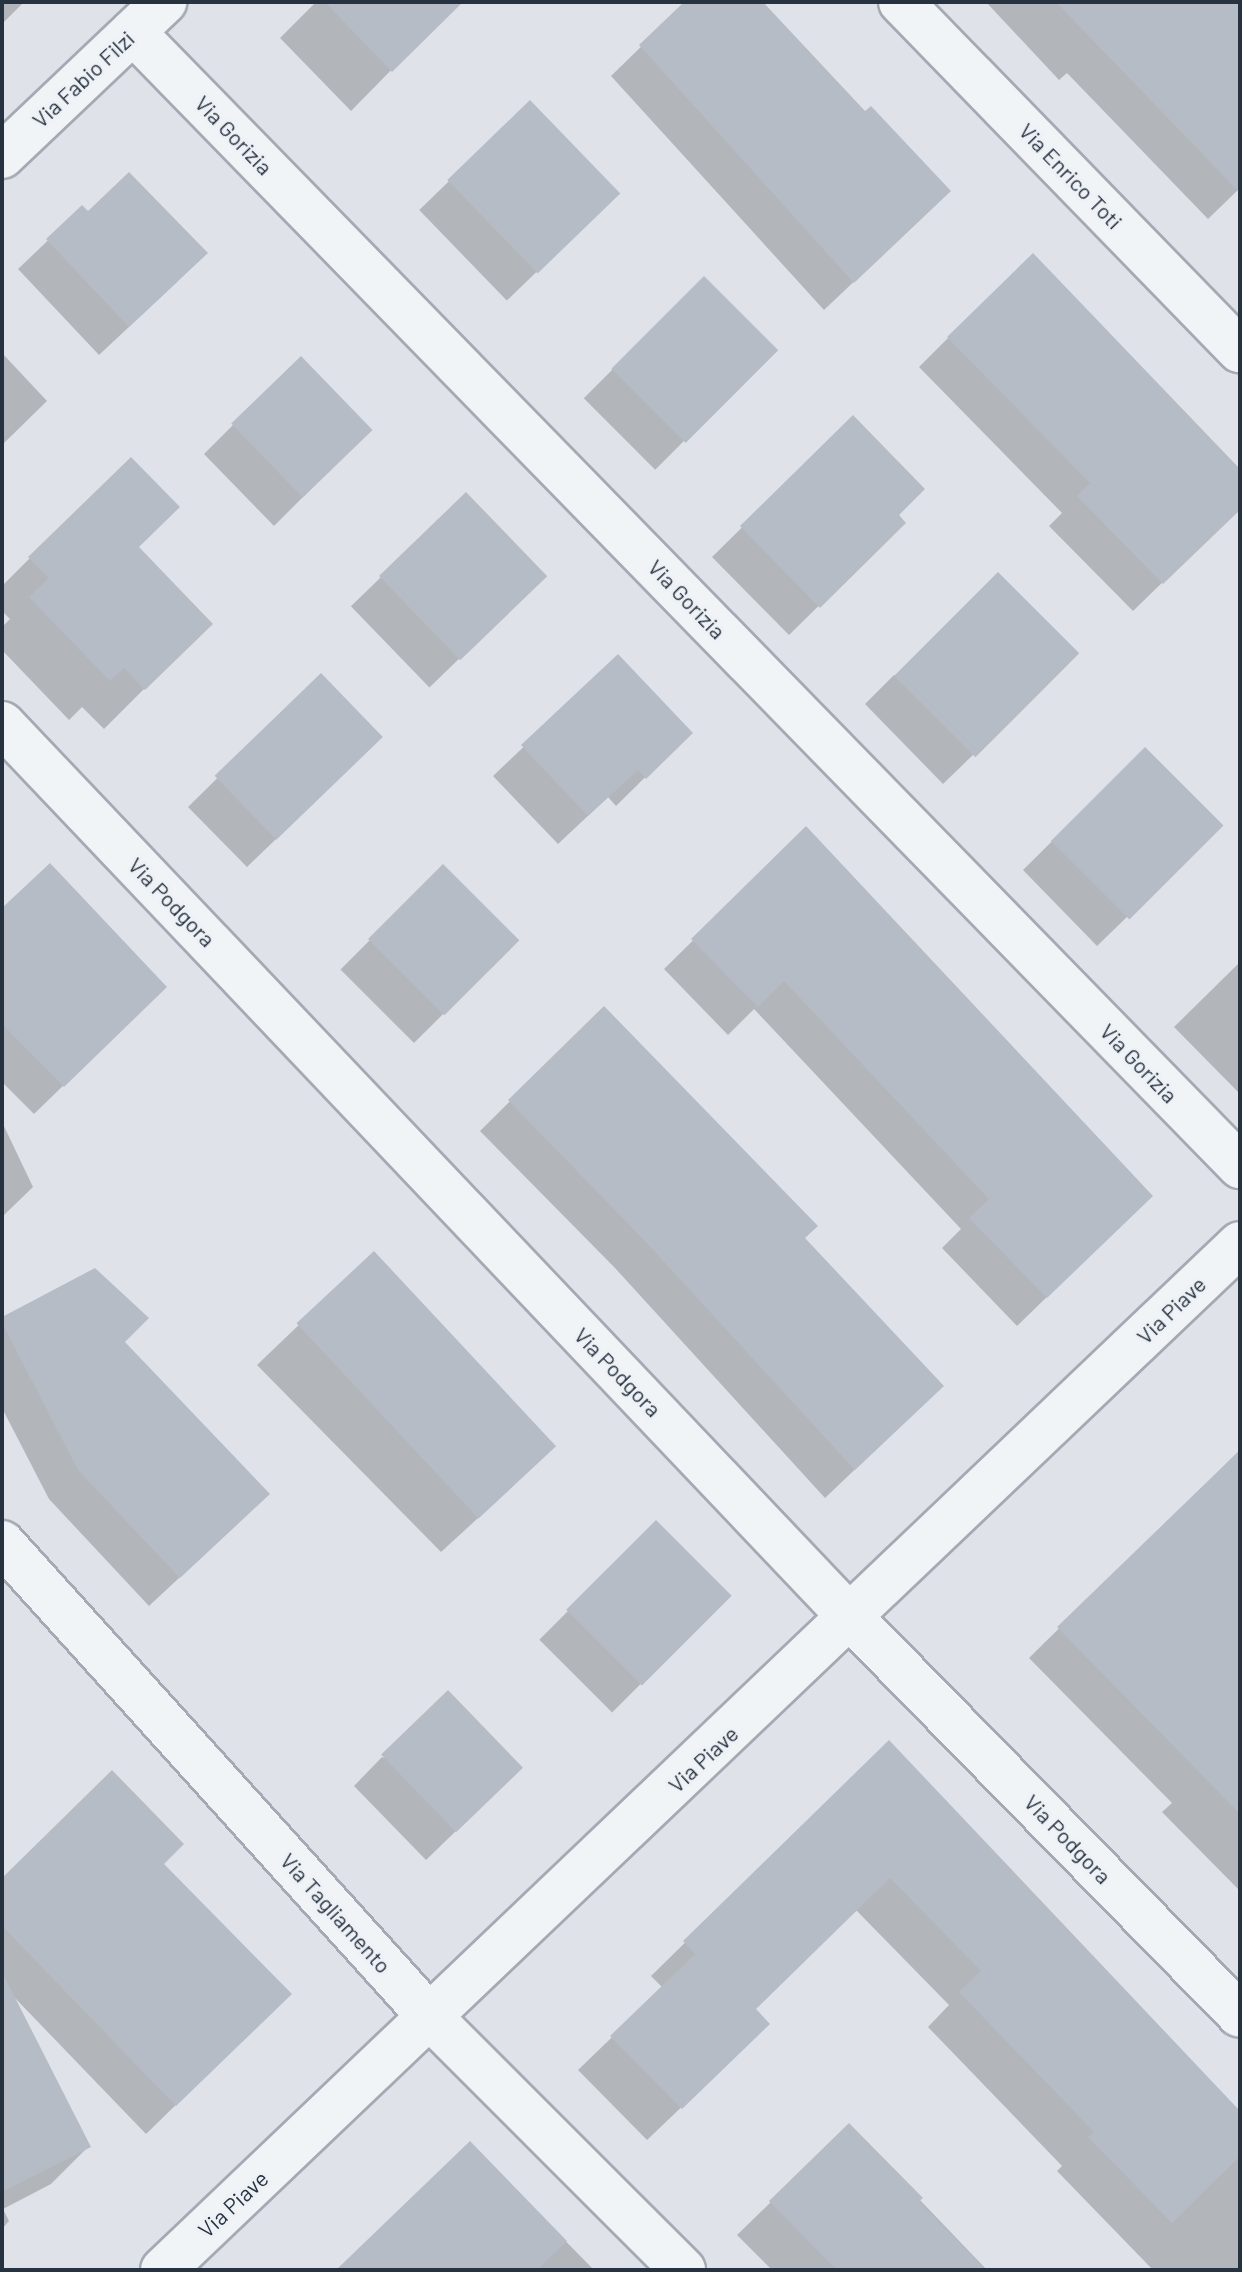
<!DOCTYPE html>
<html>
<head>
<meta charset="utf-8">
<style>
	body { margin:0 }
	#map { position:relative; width:1242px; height:2272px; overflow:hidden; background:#dfe3e9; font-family:Barlow,sans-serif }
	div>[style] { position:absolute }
	.shadow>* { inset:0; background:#0003; transform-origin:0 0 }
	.building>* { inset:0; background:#b6bcc6; transform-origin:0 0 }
	.roads { filter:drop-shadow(2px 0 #a4aab3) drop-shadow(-2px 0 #a4aab3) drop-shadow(0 2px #a4aab3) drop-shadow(0 -2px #a4aab3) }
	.street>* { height:44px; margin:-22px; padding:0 22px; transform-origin:22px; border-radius:22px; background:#f1f4f7 }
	span { translate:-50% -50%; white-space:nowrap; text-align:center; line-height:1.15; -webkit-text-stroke:7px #eef2f6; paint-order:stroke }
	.street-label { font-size:22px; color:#273240 }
	.frame { position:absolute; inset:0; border:4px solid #273240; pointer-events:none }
</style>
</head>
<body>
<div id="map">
	<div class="shadow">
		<i style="clip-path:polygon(2px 2px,24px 2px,2px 24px)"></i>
		<i style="clip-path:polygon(316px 2px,458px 2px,351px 111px,280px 38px)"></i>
		<i style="clip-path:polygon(687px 2px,760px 2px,919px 220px,824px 310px,611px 76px)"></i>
		<i style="clip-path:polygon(986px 2px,1227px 2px,1240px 16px,1240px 188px,1208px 219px,1067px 73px,1059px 80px)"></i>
		<i style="left:530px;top:103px;width:126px;height:154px;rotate:46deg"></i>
		<i style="clip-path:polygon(82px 208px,177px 282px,99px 355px,18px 269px)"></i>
		<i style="left:704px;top:278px;width:101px;height:170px;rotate:45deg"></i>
		<i style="clip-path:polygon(948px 338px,1240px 472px,1240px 507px,1133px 611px,1049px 526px,1062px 513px,919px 367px)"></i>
		<i style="clip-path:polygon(2px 353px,47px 401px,2px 445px)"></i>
		<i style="clip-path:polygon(853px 418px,903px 523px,789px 635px,712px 557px)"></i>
		<i style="clip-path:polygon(233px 425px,370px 430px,274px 526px,204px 454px)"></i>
		<i style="left:466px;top:495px;width:113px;height:160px;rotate:46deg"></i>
		<i style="clip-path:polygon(136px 547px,210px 623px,104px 729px,82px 707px,69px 720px,2px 650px,2px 627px,10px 619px,2px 611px,2px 586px,30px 558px)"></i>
		<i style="clip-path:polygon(618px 657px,690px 733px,616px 806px,608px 797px,558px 844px,493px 776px)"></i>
		<i style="clip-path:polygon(894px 675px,1047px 683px,943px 784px,865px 704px)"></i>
		<i style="clip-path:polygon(321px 676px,352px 766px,247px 867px,188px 807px)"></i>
		<i style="clip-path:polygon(1145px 749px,1191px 855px,1097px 946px,1023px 870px)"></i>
		<i style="clip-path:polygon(806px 829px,1121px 1225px,1017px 1326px,942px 1248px,961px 1229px,754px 1009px,728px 1035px,664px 969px)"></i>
		<i style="left:443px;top:867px;width:104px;height:145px;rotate:45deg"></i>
		<i style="clip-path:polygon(2px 911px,135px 1016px,34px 1114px,2px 1082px)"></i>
		<i style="clip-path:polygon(1240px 962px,1240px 1094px,1174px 1027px)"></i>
		<i style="clip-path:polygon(604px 1008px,803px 1238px,912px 1415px,825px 1498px,615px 1268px,480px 1131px)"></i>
		<i style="clip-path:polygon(2px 1122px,33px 1187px,2px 1217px)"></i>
		<i style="clip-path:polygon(374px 1253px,513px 1486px,441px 1552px,257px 1365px)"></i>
		<i style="clip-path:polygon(2px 1320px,123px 1342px,238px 1523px,149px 1606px,49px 1499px,2px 1408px)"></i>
		<i style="clip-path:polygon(1240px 1450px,1240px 1891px,1162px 1812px,1172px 1803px,1029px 1658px)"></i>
		<i style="left:656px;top:1523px;width:103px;height:165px;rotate:45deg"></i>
		<i style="clip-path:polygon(889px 1743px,1240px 2113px,1240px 2270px,1153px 2270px,1057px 2171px,1062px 2166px,928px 2027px,949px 2005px,855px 1909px,753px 2010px,734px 2057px,647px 2140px,578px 2070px,663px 1988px,651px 1976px)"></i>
		<i style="clip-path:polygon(382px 1757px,491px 1797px,426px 1860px,354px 1786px)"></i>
		<i style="clip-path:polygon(162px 1864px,260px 2023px,146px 2134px,14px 1997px,89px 2146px,51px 2184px,3px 2209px,9px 2221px,2px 2229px,2px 1881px)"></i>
		<i style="clip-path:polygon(849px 2126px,987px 2270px,772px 2270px,737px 2235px)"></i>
		<i style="clip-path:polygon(470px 2144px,594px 2270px,339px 2270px)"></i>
	</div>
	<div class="building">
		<i style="clip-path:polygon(325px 2px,463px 2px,392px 72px)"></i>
		<i style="clip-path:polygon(684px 2px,763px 2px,865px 111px,871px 106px,951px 191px,854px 283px,639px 45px)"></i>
		<i style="clip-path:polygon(1056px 2px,1240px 2px,1240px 193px)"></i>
		<i style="left:530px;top:100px;width:130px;height:115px;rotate:46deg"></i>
		<i style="clip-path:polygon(129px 172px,208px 253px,129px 327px,46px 239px,82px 205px,88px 211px)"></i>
		<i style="clip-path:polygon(1033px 253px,1240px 469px,1240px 510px,1163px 584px,1077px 496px,1090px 483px,947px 337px)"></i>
		<i style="left:704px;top:276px;width:105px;height:131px;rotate:45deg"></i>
		<i style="left:301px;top:356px;width:103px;height:97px;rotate:46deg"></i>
		<i style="clip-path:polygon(853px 415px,925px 489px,899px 515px,906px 523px,820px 608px,740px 526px)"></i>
		<i style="clip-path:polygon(131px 457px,180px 507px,139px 547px,213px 624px,145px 690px,124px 668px,110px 681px,29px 597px,49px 578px,28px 557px)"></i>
		<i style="left:466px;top:492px;width:117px;height:121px;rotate:46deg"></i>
		<i style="left:998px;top:572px;width:115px;height:147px;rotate:45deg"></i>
		<i style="clip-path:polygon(618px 654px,693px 733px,646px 779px,638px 770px,588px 816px,521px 745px)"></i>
		<i style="left:321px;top:673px;width:89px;height:148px;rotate:46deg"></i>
		<i style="left:1145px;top:747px;width:111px;height:133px;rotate:45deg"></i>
		<i style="clip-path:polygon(806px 826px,1153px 1196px,1047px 1298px,969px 1218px,989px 1199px,784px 981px,758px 1007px,691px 939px)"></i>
		<i style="clip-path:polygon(50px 863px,167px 987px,64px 1087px,2px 1024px,2px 908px)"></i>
		<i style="left:443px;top:864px;width:108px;height:106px;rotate:45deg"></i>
		<i style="clip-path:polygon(604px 1006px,818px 1226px,805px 1238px,944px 1386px,855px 1470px,643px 1239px,508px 1100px)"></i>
		<i style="left:374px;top:1251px;width:267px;height:106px;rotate:47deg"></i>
		<i style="clip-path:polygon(95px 1268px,149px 1318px,125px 1342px,270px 1494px,180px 1578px,78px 1470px,2px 1323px,2px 1317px)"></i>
		<i style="clip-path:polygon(1240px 1450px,1240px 1814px,1057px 1627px)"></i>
		<i style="left:656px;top:1520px;width:107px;height:127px;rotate:45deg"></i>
		<i style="left:448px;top:1690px;width:108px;height:93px;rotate:46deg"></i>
		<i style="clip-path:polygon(889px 1740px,1240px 2111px,1240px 2156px,1172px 2223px,1088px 2137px,1094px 2132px,959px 1992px,981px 1971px,890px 1878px,756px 2009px,770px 2024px,682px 2109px,610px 2036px,695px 1954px,683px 1941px)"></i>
		<i style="clip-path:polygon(112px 1770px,184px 1844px,164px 1864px,292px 1994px,176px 2106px,2px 1926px,2px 1878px)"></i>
		<i style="clip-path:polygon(2px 1972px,91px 2147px,2px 2192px)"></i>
		<i style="clip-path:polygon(849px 2123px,923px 2198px,919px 2201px,986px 2270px,837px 2270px,769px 2201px)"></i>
		<i style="clip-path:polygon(470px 2141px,567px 2241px,537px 2270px,336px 2270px)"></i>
	</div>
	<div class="roads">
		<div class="street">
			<i style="left:901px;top:2px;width:486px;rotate:45.8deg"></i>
			<i style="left:133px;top:32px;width:1585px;rotate:45.69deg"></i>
			<i style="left:2px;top:156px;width:224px;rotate:-43.5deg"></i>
			<i style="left:2px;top:724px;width:1234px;rotate:46.48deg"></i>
			<i style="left:852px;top:1619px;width:554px;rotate:45.58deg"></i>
			<i style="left:2px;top:1543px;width:639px;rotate:47.92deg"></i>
			<i style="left:430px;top:2017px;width:358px;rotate:45deg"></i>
			<i style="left:163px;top:2270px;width:1487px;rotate:-43.61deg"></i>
		</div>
	</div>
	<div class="street-label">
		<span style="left:83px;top:79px;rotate:-43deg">Via Fabio Filzi</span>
		<span style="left:234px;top:135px;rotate:46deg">Via Gorizia</span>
		<span style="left:1071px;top:176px;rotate:46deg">Via Enrico Toti</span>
		<span style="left:687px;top:599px;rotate:46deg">Via Gorizia</span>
		<span style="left:172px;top:902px;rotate:46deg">Via Podgora</span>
		<span style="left:1139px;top:1063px;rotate:46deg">Via Gorizia</span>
		<span style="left:1171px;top:1310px;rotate:-44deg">Via Piave</span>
		<span style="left:618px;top:1372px;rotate:46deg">Via Podgora</span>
		<span style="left:703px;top:1759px;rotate:-43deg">Via Piave</span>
		<span style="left:1068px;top:1839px;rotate:46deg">Via Podgora</span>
		<span style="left:336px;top:1913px;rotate:48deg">Via Tagliamento</span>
		<span style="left:233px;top:2204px;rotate:-43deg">Via Piave</span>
	</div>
	<div class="frame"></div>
</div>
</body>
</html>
